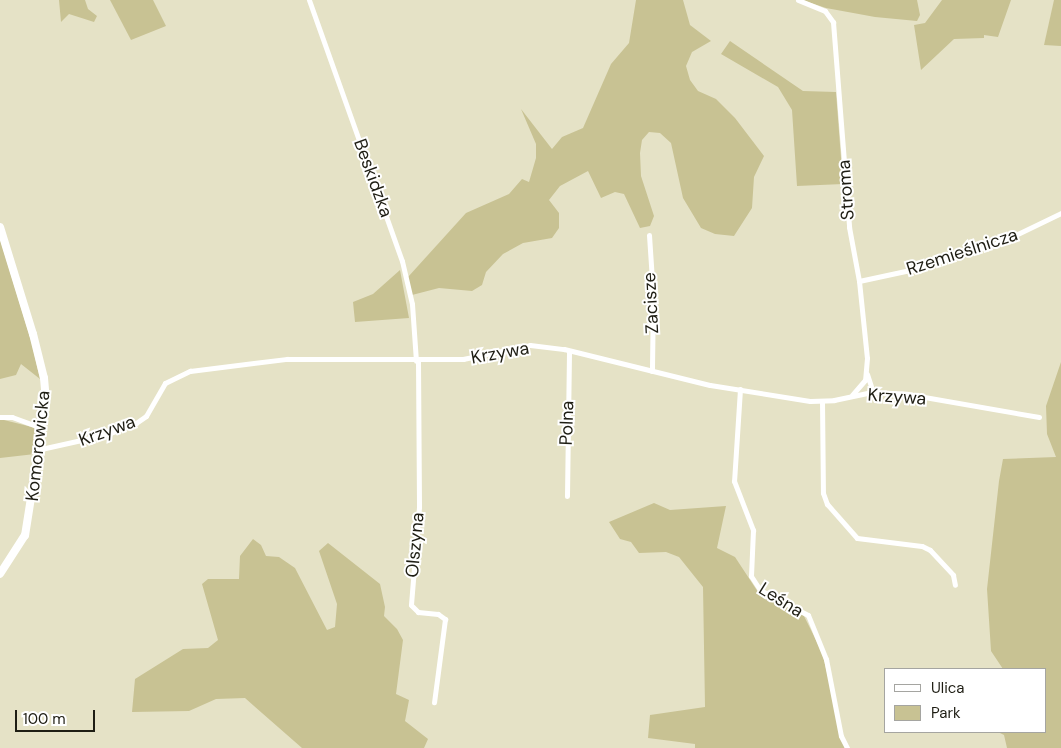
<!DOCTYPE html>
<html>
<head>
<meta charset="utf-8">
<style>
	body { margin:0 }
	#map { position:relative; width:1061px; height:748px; overflow:hidden; background:#e5e2c6; font-family:"DM Sans",sans-serif }
	div>[style] { position:absolute }
	.green>* { inset:0; background:#c8c293 }
	.street>* { height:5px; margin:-2.5px; padding:0 2.5px; transform-origin:2.5px; border-radius:2.5px; background:#fff }
	.secondary>* { height:8px; margin:-4px; padding:0 4px; transform-origin:4px; border-radius:4px; background:#fff }
	span { translate:-50% -50%; white-space:nowrap; text-align:center; line-height:1.15; -webkit-text-stroke:4px #fff; paint-order:stroke }
	.street-label { font-size:18px; color:#1e1d13 }
	.legend { position:absolute; left:884px; top:668px; width:162px; height:65px; box-sizing:border-box; background:#fff; border:1px solid #a5a5a1; margin:0; padding:6px 9px; list-style:none; font-size:15px; color:#1e1d13 }
	.legend li { display:flex; align-items:center; gap:10px; height:25px }
	.legend b { width:25px; border:1px solid #a5a5a1 }
	.scale { position:absolute; left:15px; top:710px; width:80px; height:22px; box-sizing:border-box; border:2px solid #1e1d13; border-top:0; padding-left:6px; font-size:15px; line-height:18px; white-space:nowrap; color:#1e1d13; -webkit-text-stroke:4px #fff; paint-order:stroke }
</style>
</head>
<body>
<div id="map">
	<div class="green">
		<i style="clip-path:polygon(59px 0,85px 0,88px 9px,97px 16px,94px 22px,69px 14px,61px 22px)"></i>
		<i style="clip-path:polygon(110px 0,153px 0,166px 26px,131px 40px)"></i>
		<i style="clip-path:polygon(636px 0,683px 0,690px 25px,711px 41px,692px 52px,686px 66px,690px 80px,698px 91px,716px 99px,735px 118px,764px 156px,754px 177px,752px 208px,734px 236px,715px 234px,701px 228px,683px 198px,671px 143px,660px 133px,649px 132px,642px 140px,640px 153px,641px 176px,654px 216px,650px 226px,640px 228px,624px 194px,615px 192px,601px 198px,588px 171px,560px 186px,549px 200px,559px 213px,559px 228px,552px 238px,523px 243px,503px 254px,486px 272px,482px 285px,472px 291px,439px 288px,412px 295px,408px 277px,466px 213px,509px 194px,522px 179px,529px 182px,536px 158px,536px 144px,521px 109px,552px 149px,562px 137px,583px 128px,611px 64px,629px 43px)"></i>
		<i style="clip-path:polygon(802px 0,917px 0,920px 15px,917px 21px,875px 17px,826px 8px)"></i>
		<i style="clip-path:polygon(942px 0,1011px 0,998px 37px,984px 35px,984px 38px,954px 39px,921px 70px,914px 25px,925px 23px)"></i>
		<i style="clip-path:polygon(1054px 0,1061px 0,1061px 46px,1044px 45px)"></i>
		<i style="clip-path:polygon(730px 41px,803px 91px,836px 92px,843px 184px,797px 186px,792px 110px,778px 87px,721px 54px)"></i>
		<i style="clip-path:polygon(0 239px,32px 344px,40px 379px,21px 364px,16px 375px,0 379px)"></i>
		<i style="clip-path:polygon(400px 270px,409px 318px,355px 322px,353px 302px,373px 294px)"></i>
		<i style="clip-path:polygon(1061px 362px,1061px 748px,1007px 748px,1004px 735px,998px 732px,1045px 732px,1045px 669px,1003px 669px,991px 651px,987px 589px,999px 481px,1003px 459px,1056px 457px,1047px 434px,1046px 406px)"></i>
		<i style="clip-path:polygon(0 419px,40px 429px,35px 454px,0 458px)"></i>
		<i style="clip-path:polygon(654px 503px,670px 510px,726px 506px,717px 548px,735px 557px,758px 592px,803px 614px,822px 652px,845px 748px,695px 748px,695px 744px,648px 738px,650px 715px,705px 707px,703px 587px,679px 557px,666px 552px,639px 553px,631px 542px,620px 539px,609px 522px)"></i>
		<i style="clip-path:polygon(253px 539px,261px 545px,266px 556px,279px 557px,295px 568px,327px 630px,335px 627px,337px 604px,319px 551px,328px 543px,380px 584px,385px 607px,384px 616px,397px 629px,403px 640px,396px 694px,409px 700px,405px 721px,428px 739px,424px 748px,302px 748px,245px 698px,216px 699px,189px 711px,132px 712px,135px 679px,183px 649px,208px 648px,218px 640px,202px 584px,208px 579px,239px 579px,240px 556px)"></i>
	</div>
	<div class="street">
		<i style="left:309px;top:0;width:277px;rotate:70.4deg"></i>
		<i style="left:402px;top:261px;width:44px;rotate:76.9deg"></i>
		<i style="left:412px;top:304px;width:57px;rotate:86deg"></i>
		<i style="left:798px;top:0;width:29px;rotate:22deg"></i>
		<i style="left:825px;top:11px;width:14px;rotate:54deg"></i>
		<i style="left:833px;top:22px;width:206px;rotate:85.5deg"></i>
		<i style="left:849px;top:227px;width:55px;rotate:79.5deg"></i>
		<i style="left:859px;top:281px;width:77px;rotate:84.1deg"></i>
		<i style="left:867px;top:358px;width:22px;rotate:95deg"></i>
		<i style="left:865px;top:380px;width:20px;rotate:131deg"></i>
		<i style="left:649px;top:235px;width:61px;rotate:86.2deg"></i>
		<i style="left:653px;top:296px;width:75px;rotate:90.8deg"></i>
		<i style="left:859px;top:281px;width:57px;rotate:-12.1deg"></i>
		<i style="left:915px;top:269px;width:88px;rotate:-17.2deg"></i>
		<i style="left:999px;top:243px;width:69px;rotate:-25.8deg"></i>
		<i style="left:418px;top:361px;width:146px;rotate:89.6deg"></i>
		<i style="left:419px;top:507px;width:98px;rotate:94.7deg"></i>
		<i style="left:411px;top:605px;width:10px;rotate:45deg"></i>
		<i style="left:418px;top:612px;width:20px;rotate:6deg"></i>
		<i style="left:438px;top:614px;width:9px;rotate:36deg"></i>
		<i style="left:445px;top:619px;width:84px;rotate:97.5deg"></i>
		<i style="left:867px;top:374px;width:19px;rotate:72deg"></i>
		<i style="left:740px;top:389px;width:92px;rotate:93.7deg"></i>
		<i style="left:734px;top:481px;width:53px;rotate:68.8deg"></i>
		<i style="left:753px;top:530px;width:46px;rotate:92.5deg"></i>
		<i style="left:751px;top:576px;width:17px;rotate:57deg"></i>
		<i style="left:760px;top:590px;width:54px;rotate:27.5deg"></i>
		<i style="left:808px;top:615px;width:48px;rotate:67.8deg"></i>
		<i style="left:826px;top:659px;width:78px;rotate:79deg"></i>
		<i style="left:841px;top:736px;width:13px;rotate:63deg"></i>
		<i style="left:822px;top:401px;width:92px;rotate:89.4deg"></i>
		<i style="left:823px;top:493px;width:12px;rotate:70deg"></i>
		<i style="left:827px;top:504px;width:45px;rotate:48.6deg"></i>
		<i style="left:857px;top:538px;width:65px;rotate:7deg"></i>
		<i style="left:922px;top:546px;width:9px;rotate:27deg"></i>
		<i style="left:930px;top:550px;width:34px;rotate:47deg"></i>
		<i style="left:953px;top:575px;width:10px;rotate:79deg"></i>
		<i style="left:0;top:417px;width:12px"></i>
		<i style="left:12px;top:417px;width:33px;rotate:20deg"></i>
		<i style="left:41px;top:449px;width:69px;rotate:-12.6deg"></i>
		<i style="left:108px;top:434px;width:30px;rotate:-21deg"></i>
		<i style="left:136px;top:423px;width:12px;rotate:-35deg"></i>
		<i style="left:146px;top:416px;width:38px;rotate:-60deg"></i>
		<i style="left:165px;top:383px;width:28px;rotate:-26deg"></i>
		<i style="left:190px;top:371px;width:98px;rotate:-7.1deg"></i>
		<i style="left:287px;top:359px;width:176px"></i>
		<i style="left:463px;top:359px;width:68px;rotate:-11.8deg"></i>
		<i style="left:530px;top:345px;width:34px;rotate:7deg"></i>
		<i style="left:564px;top:349px;width:150px;rotate:13.9deg"></i>
		<i style="left:710px;top:385px;width:101px;rotate:9.1deg"></i>
		<i style="left:810px;top:401px;width:24px;rotate:-2deg"></i>
		<i style="left:834px;top:400px;width:40px;rotate:-12deg"></i>
		<i style="left:873px;top:392px;width:34px;rotate:3deg"></i>
		<i style="left:907px;top:394px;width:134px;rotate:9.9deg"></i>
		<i style="left:567px;top:496px;width:145px;rotate:-89.2deg"></i>
	</div>
	<div class="secondary">
		<i style="left:0;top:227px;width:112px;rotate:72.9deg"></i>
		<i style="left:33px;top:334px;width:45px;rotate:76deg"></i>
		<i style="left:44px;top:378px;width:25px;rotate:85deg"></i>
		<i style="left:46px;top:403px;width:134px;rotate:99deg"></i>
		<i style="left:25px;top:535px;width:46px;rotate:122.7deg"></i>
	</div>
	<div class="street-label">
		<span style="left:373px;top:178px;rotate:70deg">Beskidzka</span>
		<span style="left:846px;top:190px;rotate:-94deg">Stroma</span>
		<span style="left:962px;top:252px;rotate:-18deg">Rzemieślnicza</span>
		<span style="left:651px;top:303px;rotate:-93deg">Zacisze</span>
		<span style="left:500px;top:353px;rotate:-10deg">Krzywa</span>
		<span style="left:897px;top:397px;rotate:4deg">Krzywa</span>
		<span style="left:567px;top:423px;rotate:-88deg">Polna</span>
		<span style="left:107px;top:431px;rotate:-20deg">Krzywa</span>
		<span style="left:38px;top:446px;rotate:-84deg">Komorowicka</span>
		<span style="left:415px;top:545px;rotate:-85deg">Olszyna</span>
		<span style="left:781px;top:600px;rotate:32deg">Leśna</span>
	</div>
	<ul class="legend">
	<li><b style="height:6px;background:#fff"></b>Ulica</li>
	<li><b style="height:14px;background:#c8c293"></b>Park</li>
	</ul>
	<div class="scale">100 m</div>
</div>
</body>
</html>
